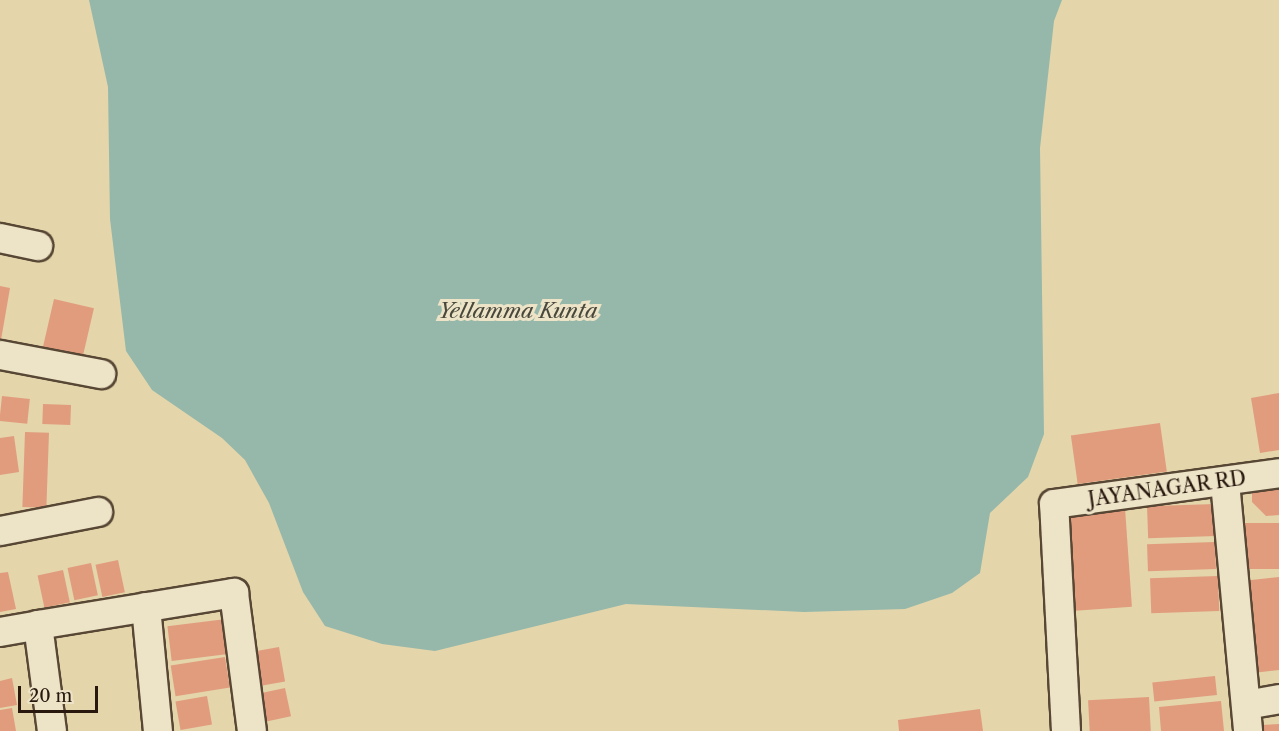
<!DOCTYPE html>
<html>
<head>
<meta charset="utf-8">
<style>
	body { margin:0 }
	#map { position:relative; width:1279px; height:731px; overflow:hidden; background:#e4d5aa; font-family:"Libre Caslon Text",serif }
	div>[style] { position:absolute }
	.water>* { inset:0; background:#95b8ab }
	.building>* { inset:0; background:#e19c7e; transform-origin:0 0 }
	.roads { filter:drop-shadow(2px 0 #574734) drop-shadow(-2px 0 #574734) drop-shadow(0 2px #574734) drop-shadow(0 -2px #574734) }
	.minor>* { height:28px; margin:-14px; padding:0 14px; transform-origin:14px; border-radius:14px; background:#ede4c8 }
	span { translate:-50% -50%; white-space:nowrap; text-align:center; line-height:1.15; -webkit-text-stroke:6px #ede4c8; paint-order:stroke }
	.street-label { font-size:20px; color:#28180d }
	.water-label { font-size:21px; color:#49483c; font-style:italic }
	.scale { position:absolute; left:18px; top:686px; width:80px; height:27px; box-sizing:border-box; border:3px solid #28180d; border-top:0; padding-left:8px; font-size:18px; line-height:21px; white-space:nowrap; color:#28180d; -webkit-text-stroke:4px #ede4c8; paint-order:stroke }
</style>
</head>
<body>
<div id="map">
	<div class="water">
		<i style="clip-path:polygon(89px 0,1062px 0,1054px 21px,1040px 148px,1044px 434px,1028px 477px,990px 513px,980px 573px,952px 593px,905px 609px,804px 612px,626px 604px,435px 651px,382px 644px,325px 626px,303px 592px,269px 503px,245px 460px,222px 438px,152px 390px,126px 351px,110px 219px,108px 87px)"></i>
	</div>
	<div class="building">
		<i style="clip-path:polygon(0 286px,10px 288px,1px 340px,0 340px)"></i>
		<i style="left:54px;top:299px;width:41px;height:53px;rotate:13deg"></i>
		<i style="clip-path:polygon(1279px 393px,1279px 450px,1260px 453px,1251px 398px)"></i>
		<i style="left:2px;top:396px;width:28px;height:25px;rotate:6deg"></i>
		<i style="left:43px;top:404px;width:28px;height:20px;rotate:2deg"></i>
		<i style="left:1160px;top:423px;width:49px;height:90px;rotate:82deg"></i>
		<i style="left:25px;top:432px;width:24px;height:75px;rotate:2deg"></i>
		<i style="clip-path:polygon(14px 436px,19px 472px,0 475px,0 438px)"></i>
		<i style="clip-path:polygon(1252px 487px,1279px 489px,1279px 515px,1266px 516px,1252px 502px)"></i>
		<i style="left:1215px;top:504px;width:32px;height:68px;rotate:88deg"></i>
		<i style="left:1125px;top:508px;width:99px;height:64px;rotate:86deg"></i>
		<i style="left:1279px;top:523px;width:46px;height:38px;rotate:90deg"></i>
		<i style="left:1215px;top:542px;width:27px;height:68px;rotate:88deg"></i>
		<i style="left:118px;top:560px;width:33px;height:23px;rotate:78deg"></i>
		<i style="left:91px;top:563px;width:33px;height:24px;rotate:78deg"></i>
		<i style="left:63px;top:570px;width:33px;height:26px;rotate:78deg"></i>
		<i style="clip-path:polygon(8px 572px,16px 609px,0 612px,0 573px)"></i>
		<i style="left:1218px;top:576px;width:35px;height:68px;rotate:88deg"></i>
		<i style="clip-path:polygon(1279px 577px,1279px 670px,1253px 673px,1242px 581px)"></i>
		<i style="left:226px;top:619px;width:35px;height:59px;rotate:83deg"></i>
		<i style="left:279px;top:647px;width:35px;height:32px;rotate:80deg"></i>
		<i style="left:225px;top:657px;width:31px;height:55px;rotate:81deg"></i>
		<i style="left:1215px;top:676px;width:19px;height:63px;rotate:84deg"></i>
		<i style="clip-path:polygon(12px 678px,17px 705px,0 708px,0 681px)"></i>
		<i style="left:285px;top:688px;width:29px;height:30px;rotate:78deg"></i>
		<i style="left:207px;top:696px;width:29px;height:32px;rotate:80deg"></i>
		<i style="left:1149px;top:697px;width:34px;height:61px;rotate:87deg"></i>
		<i style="clip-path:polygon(1221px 701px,1224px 731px,1161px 731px,1159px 707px)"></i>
		<i style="clip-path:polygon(12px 708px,16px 731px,0 731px,0 710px)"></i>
		<i style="clip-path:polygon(980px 709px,983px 731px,899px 731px,898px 720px)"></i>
		<i style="clip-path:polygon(1279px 724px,1279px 731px,1262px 731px,1261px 725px)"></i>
	</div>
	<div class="roads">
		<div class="minor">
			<i style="left:0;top:238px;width:39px;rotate:12deg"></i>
			<i style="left:0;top:355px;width:103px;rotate:10.7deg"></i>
			<i style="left:1225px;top:482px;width:250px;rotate:84.7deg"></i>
			<i style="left:0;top:531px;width:100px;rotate:-11deg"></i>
			<i style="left:146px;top:607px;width:125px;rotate:84.5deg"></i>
			<i style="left:38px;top:625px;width:199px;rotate:-9.3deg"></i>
			<i style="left:234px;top:593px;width:139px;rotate:82.6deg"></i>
			<i style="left:0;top:632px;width:39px;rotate:-10deg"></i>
			<i style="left:38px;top:625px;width:107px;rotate:82.5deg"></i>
			<i style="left:1246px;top:705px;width:34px;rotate:-10deg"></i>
			<i style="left:1066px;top:731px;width:227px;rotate:-93deg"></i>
			<i style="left:1054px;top:504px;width:227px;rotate:-7.8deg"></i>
		</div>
	</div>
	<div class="street-label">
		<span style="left:1167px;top:489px;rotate:-8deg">JAYANAGAR RD</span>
	</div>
	<div class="water-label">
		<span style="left:518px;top:311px">Yellamma Kunta</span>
	</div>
	<div class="scale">20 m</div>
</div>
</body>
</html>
